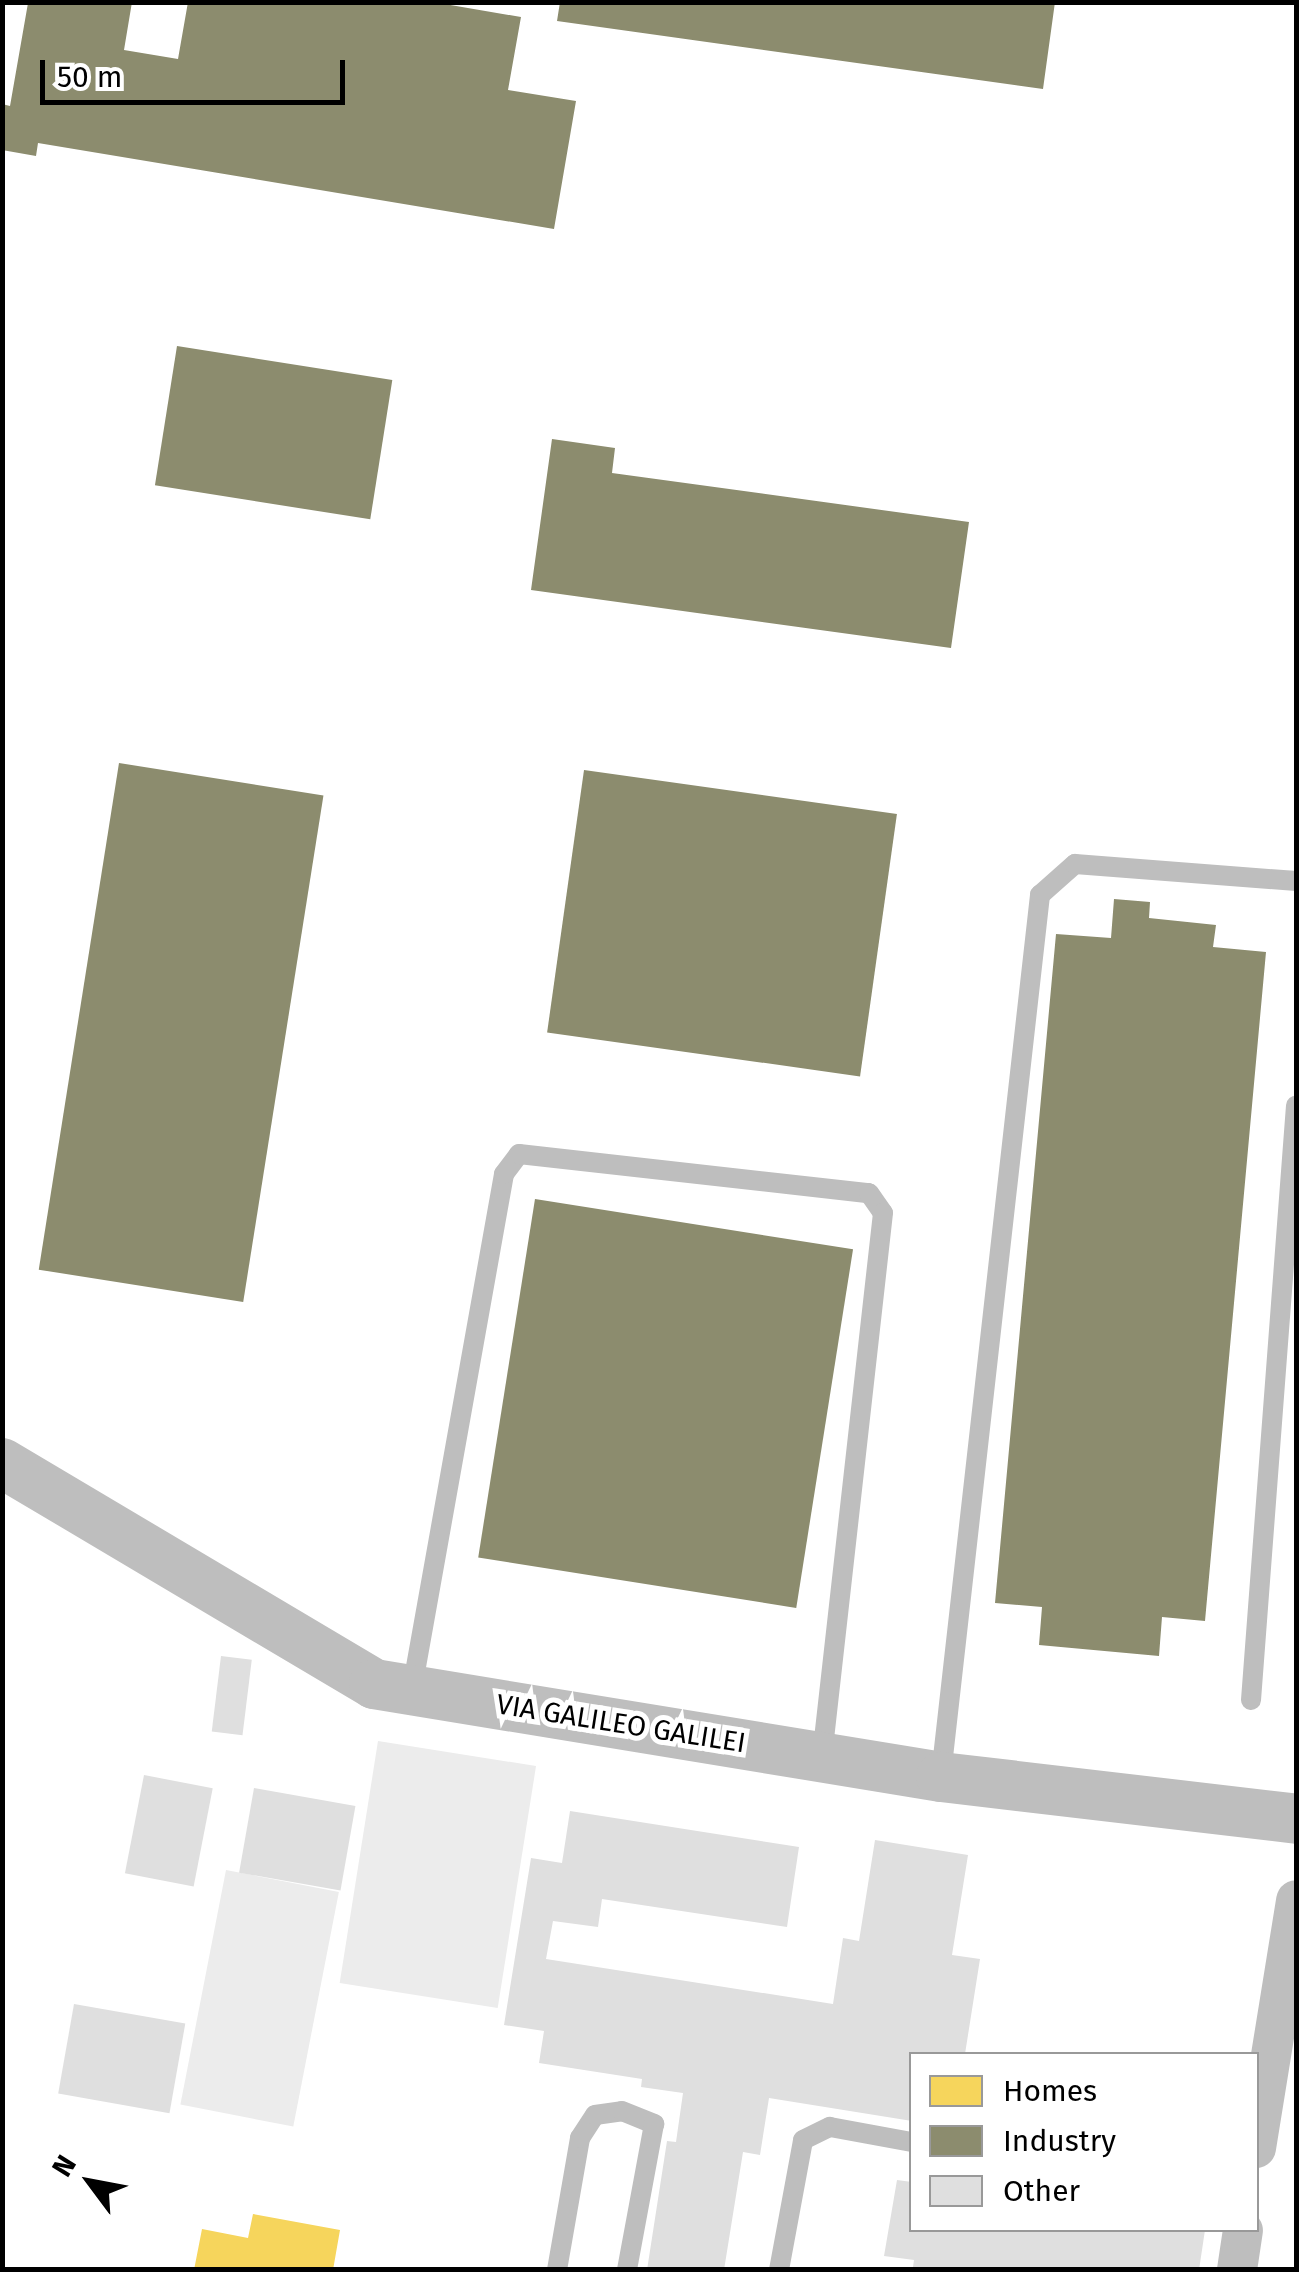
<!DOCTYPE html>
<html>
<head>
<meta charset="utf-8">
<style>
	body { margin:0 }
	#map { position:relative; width:1299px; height:2272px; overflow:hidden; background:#fff; font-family:"Fira Sans",sans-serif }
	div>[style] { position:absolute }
	.green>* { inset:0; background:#ececec; transform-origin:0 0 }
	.homes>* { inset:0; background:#f6d55c }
	.industry>* { inset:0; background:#8c8c6e; transform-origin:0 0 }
	.building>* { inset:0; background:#dfdfdf; transform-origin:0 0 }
	.service>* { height:20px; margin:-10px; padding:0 10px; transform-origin:10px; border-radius:10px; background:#bebebe }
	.minor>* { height:40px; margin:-20px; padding:0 20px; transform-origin:20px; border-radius:20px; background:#bebebe }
	.tertiary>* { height:50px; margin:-25px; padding:0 25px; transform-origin:25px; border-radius:25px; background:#bebebe }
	span { translate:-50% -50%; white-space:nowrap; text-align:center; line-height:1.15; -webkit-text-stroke:10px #fff; paint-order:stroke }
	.street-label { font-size:28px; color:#000 }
	.frame { position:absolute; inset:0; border:5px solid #000; pointer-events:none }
	.legend { position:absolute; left:909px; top:2052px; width:350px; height:180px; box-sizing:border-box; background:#fff; border:2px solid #999; margin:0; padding:12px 18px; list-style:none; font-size:30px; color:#000 }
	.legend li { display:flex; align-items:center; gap:20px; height:50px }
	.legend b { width:50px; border:2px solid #999 }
	.north { position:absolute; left:40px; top:2132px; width:100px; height:100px; -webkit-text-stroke:8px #fff; paint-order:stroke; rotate:302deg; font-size:28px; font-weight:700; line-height:40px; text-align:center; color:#000 }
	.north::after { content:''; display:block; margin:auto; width:35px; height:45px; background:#000; clip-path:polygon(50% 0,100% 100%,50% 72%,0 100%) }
	.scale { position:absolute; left:40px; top:60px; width:305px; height:45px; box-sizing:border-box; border:5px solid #000; border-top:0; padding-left:12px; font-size:30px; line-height:35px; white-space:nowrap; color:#000; -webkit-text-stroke:8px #fff; paint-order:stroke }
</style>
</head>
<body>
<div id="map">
	<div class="green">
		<i style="left:378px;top:1741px;width:160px;height:245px;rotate:9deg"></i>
		<i style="left:226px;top:1870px;width:115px;height:239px;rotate:11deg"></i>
	</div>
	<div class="homes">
		<i style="clip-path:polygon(253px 2214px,340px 2230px,333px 2270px,194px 2270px,202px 2229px,248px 2238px)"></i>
	</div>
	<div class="industry">
		<i style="clip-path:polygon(132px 2px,124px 50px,178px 59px,188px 2px,433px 2px,521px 17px,508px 90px,576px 101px,554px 229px,38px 143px,36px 156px,2px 150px,2px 104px,10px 106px,28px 3px)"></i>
		<i style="clip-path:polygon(560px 2px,697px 4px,1055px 2px,1043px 89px,557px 21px)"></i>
		<i style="left:177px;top:346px;width:218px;height:141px;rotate:9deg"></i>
		<i style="clip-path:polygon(552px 439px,615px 448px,612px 473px,969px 522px,951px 648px,531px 590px)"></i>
		<i style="left:119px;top:763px;width:207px;height:513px;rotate:9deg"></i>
		<i style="left:584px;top:770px;width:316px;height:265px;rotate:8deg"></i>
		<i style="clip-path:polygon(1114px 899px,1150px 902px,1149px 918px,1216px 925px,1213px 947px,1266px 952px,1205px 1621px,1162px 1617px,1159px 1656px,1039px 1645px,1042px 1607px,995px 1603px,1056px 934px,1111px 938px)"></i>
		<i style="left:535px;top:1199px;width:322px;height:363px;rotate:9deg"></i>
	</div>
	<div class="building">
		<i style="left:221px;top:1656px;width:31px;height:76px;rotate:7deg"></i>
		<i style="left:144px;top:1775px;width:70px;height:100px;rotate:11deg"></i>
		<i style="left:254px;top:1788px;width:103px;height:86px;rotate:10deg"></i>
		<i style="clip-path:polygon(570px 1811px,799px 1847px,787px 1927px,602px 1899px,598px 1927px,553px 1921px,546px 1959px,833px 2004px,843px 1938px,859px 1941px,875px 1840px,968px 1855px,952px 1955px,980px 1959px,965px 2054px,912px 2054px,912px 2121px,769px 2098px,760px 2155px,743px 2152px,724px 2270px,647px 2270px,667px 2141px,676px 2142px,683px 2093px,641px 2087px,642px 2079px,539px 2063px,544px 2031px,504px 2025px,531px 1858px,562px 1863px)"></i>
		<i style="left:74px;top:2004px;width:113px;height:91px;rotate:10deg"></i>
		<i style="clip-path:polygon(897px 2180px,912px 2182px,912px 2230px,1205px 2230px,1199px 2270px,913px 2267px,914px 2260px,884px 2256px)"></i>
	</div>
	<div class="service">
		<i style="left:412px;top:1689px;width:523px;rotate:-79.87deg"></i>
		<i style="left:504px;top:1174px;width:25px;rotate:-53deg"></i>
		<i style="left:519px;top:1154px;width:352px;rotate:6.4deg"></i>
		<i style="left:869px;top:1193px;width:24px;rotate:55deg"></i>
		<i style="left:883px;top:1213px;width:547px;rotate:96.4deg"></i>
		<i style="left:1251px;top:1700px;width:596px;rotate:-85.67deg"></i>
		<i style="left:941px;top:1775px;width:886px;rotate:-83.58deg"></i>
		<i style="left:1040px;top:895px;width:47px;rotate:-41.5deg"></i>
		<i style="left:1075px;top:864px;width:222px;rotate:4.4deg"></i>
		<i style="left:557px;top:2270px;width:134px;rotate:-80.1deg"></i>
		<i style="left:580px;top:2138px;width:27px;rotate:-57deg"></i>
		<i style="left:595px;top:2115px;width:27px;rotate:-8deg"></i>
		<i style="left:622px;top:2111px;width:35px;rotate:22deg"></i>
		<i style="left:654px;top:2124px;width:148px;rotate:100.5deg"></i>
		<i style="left:779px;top:2270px;width:132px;rotate:-79.5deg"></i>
		<i style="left:803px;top:2140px;width:30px;rotate:-26deg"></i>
		<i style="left:830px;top:2127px;width:83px;rotate:10.4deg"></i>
	</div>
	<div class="minor">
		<i style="left:1256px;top:2148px;width:251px;rotate:-80.8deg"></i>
		<i style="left:1237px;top:2270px;width:40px;rotate:-81.5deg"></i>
	</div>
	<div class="tertiary">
		<i style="left:2px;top:1463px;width:433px;rotate:30.7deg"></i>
		<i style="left:374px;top:1684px;width:575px;rotate:9.31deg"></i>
		<i style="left:941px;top:1777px;width:357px;rotate:6.7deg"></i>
	</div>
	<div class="street-label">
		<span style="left:621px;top:1724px;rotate:9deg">VIA GALILEO GALILEI</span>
	</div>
	<div class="frame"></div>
	<ul class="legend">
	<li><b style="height:28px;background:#f6d55c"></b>Homes</li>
	<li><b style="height:28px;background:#8c8c6e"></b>Industry</li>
	<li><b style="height:28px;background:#dfdfdf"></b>Other</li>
	</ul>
	<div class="north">N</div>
	<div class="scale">50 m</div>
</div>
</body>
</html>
